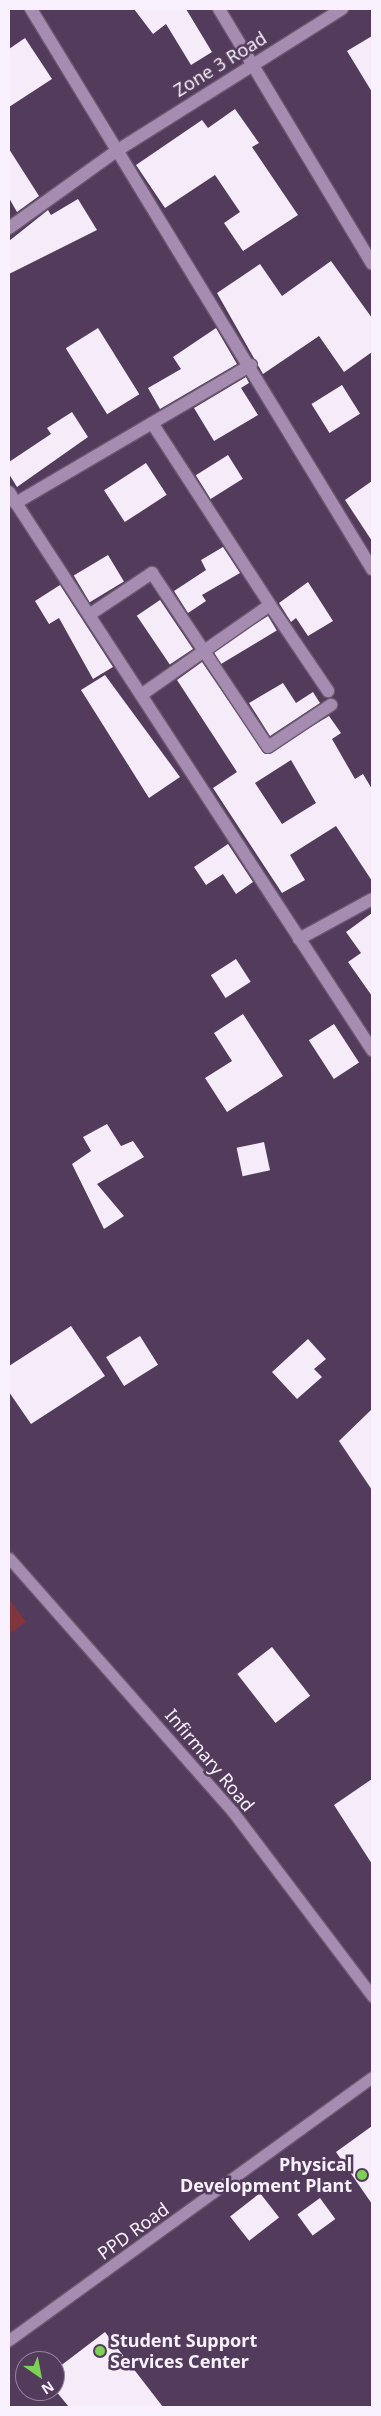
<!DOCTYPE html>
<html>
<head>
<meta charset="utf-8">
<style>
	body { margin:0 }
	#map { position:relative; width:381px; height:2416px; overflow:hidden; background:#533b5b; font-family:"Noto Sans",sans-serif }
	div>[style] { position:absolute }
	.green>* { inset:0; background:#81353c }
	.building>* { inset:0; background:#f5ebf9; transform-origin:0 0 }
	.roads { filter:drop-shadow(1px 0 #6a5871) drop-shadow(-1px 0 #6a5871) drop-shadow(0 1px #6a5871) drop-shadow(0 -1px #6a5871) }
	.lane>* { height:11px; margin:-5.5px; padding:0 5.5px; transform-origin:5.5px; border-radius:5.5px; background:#a68cb0 }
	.street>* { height:12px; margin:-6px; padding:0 6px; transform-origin:6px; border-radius:6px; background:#a68cb0 }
	.dots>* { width:14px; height:14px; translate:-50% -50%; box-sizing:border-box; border:2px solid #533b5b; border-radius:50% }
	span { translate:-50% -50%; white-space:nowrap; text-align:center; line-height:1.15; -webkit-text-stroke:5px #533b5b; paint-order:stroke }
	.street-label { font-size:18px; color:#f9f1fd }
	.poi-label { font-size:18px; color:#f9f1fd; font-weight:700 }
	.right { translate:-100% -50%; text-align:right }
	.left { translate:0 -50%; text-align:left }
	.frame { position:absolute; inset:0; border:10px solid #f9f1fd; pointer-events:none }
	.north { position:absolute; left:15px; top:2351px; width:50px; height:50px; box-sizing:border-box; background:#533b5b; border:1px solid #95849c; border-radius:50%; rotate:147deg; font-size:14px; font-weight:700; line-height:20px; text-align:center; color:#f9f1fd }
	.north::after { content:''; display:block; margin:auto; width:18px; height:22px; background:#7dd154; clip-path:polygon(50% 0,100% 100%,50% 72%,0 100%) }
</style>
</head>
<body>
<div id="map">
	<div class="green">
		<i style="clip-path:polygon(9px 1599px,26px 1622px,9px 1634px)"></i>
	</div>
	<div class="building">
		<i style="clip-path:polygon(134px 9px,186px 9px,212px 52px,191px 65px,166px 24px,153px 34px)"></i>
		<i style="clip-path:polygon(372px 36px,372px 92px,347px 51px)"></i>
		<i style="clip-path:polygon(25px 38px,52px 79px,9px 107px,9px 49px)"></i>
		<i style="clip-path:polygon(235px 109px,259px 143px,252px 147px,298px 215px,243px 251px,224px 223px,240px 212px,215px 175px,165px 208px,136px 165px,202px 120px,208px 128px)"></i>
		<i style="clip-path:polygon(9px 149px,39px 196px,17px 212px,9px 198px)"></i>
		<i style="clip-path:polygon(78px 199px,97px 230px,9px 274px,9px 241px,48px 210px,51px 215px)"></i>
		<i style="clip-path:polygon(331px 261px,372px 318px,372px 352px,344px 372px,319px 336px,263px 374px,217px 293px,260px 264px,282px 296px)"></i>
		<i style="left:98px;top:328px;width:78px;height:38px;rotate:58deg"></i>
		<i style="clip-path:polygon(216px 328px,237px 364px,160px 409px,148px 388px,181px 369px,173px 357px)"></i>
		<i style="clip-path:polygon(246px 377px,249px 383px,241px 388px,258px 415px,214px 441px,194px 408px)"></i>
		<i style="left:342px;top:385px;width:34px;height:36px;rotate:58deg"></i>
		<i style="clip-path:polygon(72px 412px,88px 437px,17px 487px,9px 474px,9px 462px,51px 434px,47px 428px)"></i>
		<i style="left:228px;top:455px;width:28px;height:38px;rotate:58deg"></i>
		<i style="left:146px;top:463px;width:38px;height:50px;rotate:57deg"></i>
		<i style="clip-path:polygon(372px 481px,372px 541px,345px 500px)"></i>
		<i style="clip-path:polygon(223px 547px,240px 573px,202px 595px,206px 601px,188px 613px,174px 591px,206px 570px,201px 560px)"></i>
		<i style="left:108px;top:555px;width:31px;height:40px;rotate:59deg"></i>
		<i style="clip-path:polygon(308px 582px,333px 621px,308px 636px,296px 618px,291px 622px,279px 603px)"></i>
		<i style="clip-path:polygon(60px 585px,113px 667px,93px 679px,59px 618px,49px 624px,35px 601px)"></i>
		<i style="left:160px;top:600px;width:59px;height:28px;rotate:56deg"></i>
		<i style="left:268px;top:616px;width:17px;height:65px;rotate:59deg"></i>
		<i style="clip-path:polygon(evenodd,202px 662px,265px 754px,329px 716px,341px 733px,332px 739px,355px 779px,363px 774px,372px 789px,372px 881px,336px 826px,290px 855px,305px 880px,282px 893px,213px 788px,237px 772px,177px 680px,202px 662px,291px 760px,316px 803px,282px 824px,255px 783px,291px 760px)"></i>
		<i style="clip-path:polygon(105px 675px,180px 777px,149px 798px,81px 690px)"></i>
		<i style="clip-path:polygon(283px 683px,296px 703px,313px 692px,320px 703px,270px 736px,249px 703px)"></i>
		<i style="clip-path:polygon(228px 844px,253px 882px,236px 894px,223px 874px,206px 885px,194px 867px)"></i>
		<i style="clip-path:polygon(372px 913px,372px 996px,348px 962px,361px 953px,346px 932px)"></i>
		<i style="left:236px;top:959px;width:27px;height:30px;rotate:57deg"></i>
		<i style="clip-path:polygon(243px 1014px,283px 1076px,227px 1112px,205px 1078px,232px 1061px,214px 1033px)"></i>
		<i style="left:334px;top:1024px;width:46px;height:30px;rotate:57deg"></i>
		<i style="clip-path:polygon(107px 1124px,121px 1146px,133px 1141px,144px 1157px,97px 1184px,124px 1216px,104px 1229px,72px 1164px,91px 1151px,83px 1137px)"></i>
		<i style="left:264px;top:1142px;width:29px;height:28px;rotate:78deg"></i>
		<i style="clip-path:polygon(71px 1326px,105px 1376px,31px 1424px,9px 1392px,9px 1366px)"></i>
		<i style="left:140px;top:1336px;width:34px;height:40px;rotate:58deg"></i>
		<i style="clip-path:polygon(308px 1339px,326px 1359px,314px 1369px,322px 1377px,297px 1399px,272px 1372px)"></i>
		<i style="clip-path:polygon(372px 1409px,372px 1490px,339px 1441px)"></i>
		<i style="left:272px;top:1647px;width:62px;height:44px;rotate:52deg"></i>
		<i style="clip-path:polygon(372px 1779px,372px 1864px,334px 1805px)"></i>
		<i style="clip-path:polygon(372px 2126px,372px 2204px,336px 2152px)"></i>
		<i style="left:260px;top:2193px;width:31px;height:38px;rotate:52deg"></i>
		<i style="left:320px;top:2198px;width:26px;height:28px;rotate:54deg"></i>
		<i style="clip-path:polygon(105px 2332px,163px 2407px,69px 2407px,55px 2390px,55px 2370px)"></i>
	</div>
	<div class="roads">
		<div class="lane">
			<i style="left:9px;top:1558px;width:339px;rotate:48.6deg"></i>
			<i style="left:233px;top:1812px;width:231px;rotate:52.9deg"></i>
			<i style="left:9px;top:2340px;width:448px;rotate:-35.9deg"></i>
		</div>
		<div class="street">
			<i style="left:31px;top:9px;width:656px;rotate:58.66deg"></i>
			<i style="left:219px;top:9px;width:297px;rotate:59deg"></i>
			<i style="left:9px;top:228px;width:134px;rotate:-35.6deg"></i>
			<i style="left:118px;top:150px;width:265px;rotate:-32.2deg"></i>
			<i style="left:251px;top:365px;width:273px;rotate:149.6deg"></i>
			<i style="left:16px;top:503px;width:653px;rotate:56.94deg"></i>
			<i style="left:152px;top:423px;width:217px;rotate:57deg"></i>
			<i style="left:9px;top:492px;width:13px;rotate:58deg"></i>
			<i style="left:89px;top:615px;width:76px;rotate:-33.7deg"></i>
			<i style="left:152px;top:573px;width:209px;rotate:56.3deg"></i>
			<i style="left:268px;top:747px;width:76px;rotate:-33.7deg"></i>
			<i style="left:141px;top:695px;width:157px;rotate:-34.9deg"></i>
			<i style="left:270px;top:605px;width:104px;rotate:56deg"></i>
			<i style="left:299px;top:939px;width:83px;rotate:-28.7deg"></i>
		</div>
	</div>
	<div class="dots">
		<i style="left:362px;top:2175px;background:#7dd154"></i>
		<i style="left:100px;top:2351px;background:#7dd154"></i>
	</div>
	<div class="street-label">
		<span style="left:220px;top:64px;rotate:-32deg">Zone 3 Road</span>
		<span style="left:210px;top:1760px;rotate:50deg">Infirmary Road</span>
		<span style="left:133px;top:2231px;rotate:-36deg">PPD Road</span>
	</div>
	<div class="poi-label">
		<span class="right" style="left:352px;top:2175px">Physical<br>Development Plant</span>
		<span class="left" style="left:110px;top:2351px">Student Support<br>Services Center</span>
	</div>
	<div class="frame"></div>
	<div class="north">N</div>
</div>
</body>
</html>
